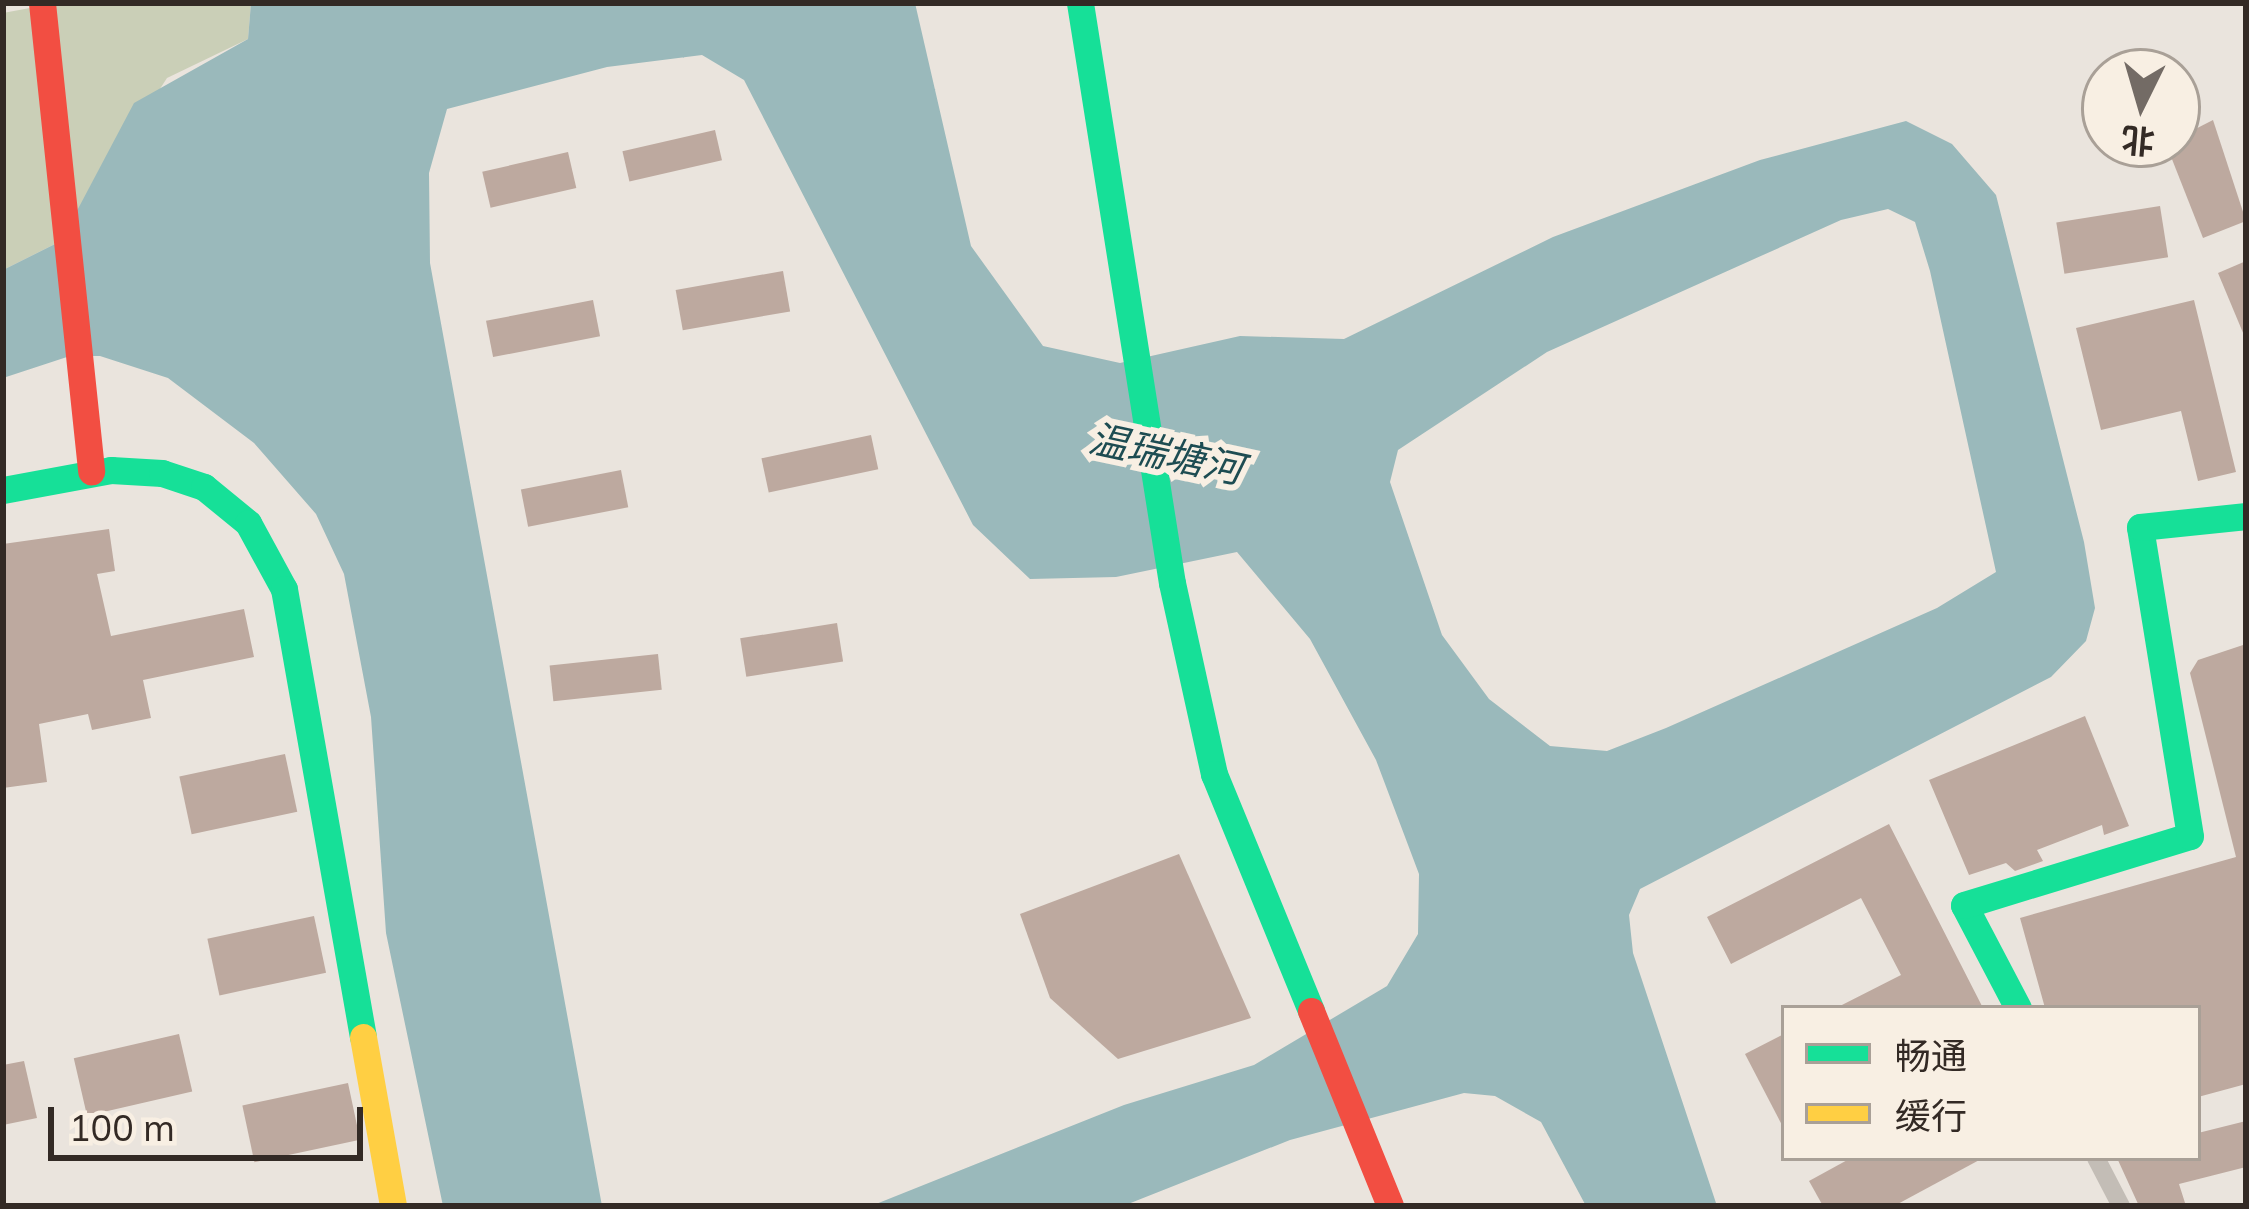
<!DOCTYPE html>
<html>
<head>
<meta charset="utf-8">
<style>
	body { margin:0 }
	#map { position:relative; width:2249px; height:1209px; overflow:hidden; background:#eae4dd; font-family:Mulish,"Noto Sans SC",sans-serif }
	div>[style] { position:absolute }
	.green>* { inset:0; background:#cacfb7 }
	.water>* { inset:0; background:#9ab9bb }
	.building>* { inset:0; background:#bda99f; transform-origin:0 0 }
	.street>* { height:18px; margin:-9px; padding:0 9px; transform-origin:9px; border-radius:9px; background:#c3bdb6 }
	.fast>* { height:27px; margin:-13.5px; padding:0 13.5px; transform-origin:13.5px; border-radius:13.5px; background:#16e098 }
	.slow>* { height:27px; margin:-13.5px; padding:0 13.5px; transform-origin:13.5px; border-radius:13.5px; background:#ffcf43 }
	.jam>* { height:27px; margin:-13.5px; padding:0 13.5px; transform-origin:13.5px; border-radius:13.5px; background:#f24e42 }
	span { translate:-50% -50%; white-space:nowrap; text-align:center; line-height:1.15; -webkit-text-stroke:12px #f8efe3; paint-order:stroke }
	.water-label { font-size:39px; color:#1d4c52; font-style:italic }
	.frame { position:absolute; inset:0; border:6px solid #332a25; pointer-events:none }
	.legend { position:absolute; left:1781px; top:1005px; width:420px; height:156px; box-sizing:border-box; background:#f8efe3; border:3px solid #a9a097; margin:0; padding:15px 21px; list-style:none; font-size:36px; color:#332a25 }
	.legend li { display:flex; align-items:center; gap:24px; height:60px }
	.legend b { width:60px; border:3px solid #a9a097 }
	.north { position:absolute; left:2081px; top:48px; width:120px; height:120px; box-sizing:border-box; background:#f8efe3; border:3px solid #a9a097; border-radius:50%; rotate:185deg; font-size:33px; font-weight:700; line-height:48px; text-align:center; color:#332a25 }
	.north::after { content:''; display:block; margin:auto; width:42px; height:54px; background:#736b65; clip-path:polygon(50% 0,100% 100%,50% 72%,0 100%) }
	.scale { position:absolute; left:48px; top:1107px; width:315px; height:54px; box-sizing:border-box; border:6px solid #332a25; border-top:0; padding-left:15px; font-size:36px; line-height:42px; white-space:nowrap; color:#332a25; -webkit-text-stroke:9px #f8efe3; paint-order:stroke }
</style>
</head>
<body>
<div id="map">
	<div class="green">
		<i style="clip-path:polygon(57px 3px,251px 3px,248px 39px,167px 78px,61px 241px,3px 270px,3px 13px)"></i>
	</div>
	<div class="water">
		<i style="clip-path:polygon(evenodd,251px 3px,915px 3px,971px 246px,1043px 346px,1120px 363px,1240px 336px,1344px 339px,1553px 237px,1760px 160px,1906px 121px,1952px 144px,1996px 195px,2084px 542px,2095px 608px,2086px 641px,2051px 677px,1640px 889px,1629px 915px,1633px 953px,1717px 1206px,1586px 1206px,1541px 1122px,1495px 1096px,1464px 1093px,1290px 1140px,1123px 1206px,871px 1206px,1124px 1105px,1254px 1065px,1387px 986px,1418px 934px,1419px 874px,1376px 760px,1310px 639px,1237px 552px,1116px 577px,1030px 579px,973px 525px,744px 80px,702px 55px,607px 67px,447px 109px,429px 173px,430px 263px,602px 1206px,443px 1206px,386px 933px,371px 717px,344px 574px,316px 514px,254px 443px,168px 378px,100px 356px,70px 356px,3px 378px,3px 270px,61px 241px,134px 103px,248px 39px,251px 3px,1888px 209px,1915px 222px,1930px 271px,1996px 572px,1937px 608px,1666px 728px,1607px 751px,1550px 746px,1489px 699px,1442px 635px,1390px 482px,1398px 450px,1547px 352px,1841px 220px,1888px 209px)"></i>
	</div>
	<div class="building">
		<i style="clip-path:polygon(2213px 120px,2246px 221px,2203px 238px,2166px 144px)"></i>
		<i style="left:715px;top:130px;width:31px;height:95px;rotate:77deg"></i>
		<i style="left:568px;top:152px;width:37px;height:88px;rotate:77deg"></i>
		<i style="left:2160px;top:206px;width:52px;height:105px;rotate:81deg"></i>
		<i style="clip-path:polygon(2246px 261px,2246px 340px,2218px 273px)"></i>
		<i style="left:783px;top:271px;width:41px;height:109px;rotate:80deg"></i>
		<i style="left:593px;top:300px;width:37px;height:109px;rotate:79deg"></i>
		<i style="clip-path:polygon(2194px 300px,2236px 472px,2198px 481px,2181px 411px,2101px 430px,2076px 328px)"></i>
		<i style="left:871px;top:435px;width:35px;height:112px;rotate:78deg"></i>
		<i style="left:621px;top:470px;width:38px;height:102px;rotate:79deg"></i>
		<i style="clip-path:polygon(109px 529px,115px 571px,97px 574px,111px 636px,244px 609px,254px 657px,143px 680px,151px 718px,92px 730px,88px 714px,39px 724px,47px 782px,3px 788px,3px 544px)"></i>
		<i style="left:837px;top:623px;width:39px;height:98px;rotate:81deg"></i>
		<i style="clip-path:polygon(2246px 644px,2246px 1084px,2198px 1097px,2198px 1008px,2045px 1008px,2020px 918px,2236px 857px,2190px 673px,2198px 660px)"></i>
		<i style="left:658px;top:654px;width:36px;height:109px;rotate:84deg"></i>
		<i style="clip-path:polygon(2085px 716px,2129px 826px,2104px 835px,2102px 825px,2037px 850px,2043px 861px,2015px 871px,2006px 863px,1969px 875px,1929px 780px)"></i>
		<i style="left:285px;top:754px;width:59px;height:108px;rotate:78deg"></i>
		<i style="clip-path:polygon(1889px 824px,1983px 1008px,1836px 1008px,1901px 975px,1861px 898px,1731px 964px,1707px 917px)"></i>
		<i style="clip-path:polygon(1179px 854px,1251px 1018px,1118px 1059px,1050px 998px,1020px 914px)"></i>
		<i style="left:314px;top:916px;width:58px;height:109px;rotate:78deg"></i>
		<i style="left:179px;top:1034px;width:59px;height:108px;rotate:77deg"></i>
		<i style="clip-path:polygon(1784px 1034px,1784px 1129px,1745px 1054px)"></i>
		<i style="clip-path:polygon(24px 1061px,37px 1118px,3px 1125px,3px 1065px)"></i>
		<i style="left:348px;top:1083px;width:58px;height:108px;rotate:78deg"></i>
		<i style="clip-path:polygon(2246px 1121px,2246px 1167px,2179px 1184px,2186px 1206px,2139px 1206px,2117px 1158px,2198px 1158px,2198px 1133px)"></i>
		<i style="clip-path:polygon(1851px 1158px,1983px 1158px,1894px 1206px,1823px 1206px,1809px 1181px)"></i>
	</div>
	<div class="street">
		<i style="left:2096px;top:1158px;width:54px;rotate:62.5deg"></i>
	</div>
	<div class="fast">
		<i style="left:1080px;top:3px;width:587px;rotate:80.99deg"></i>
		<i style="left:1172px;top:583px;width:196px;rotate:77.6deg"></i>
		<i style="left:1214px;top:774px;width:256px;rotate:67.7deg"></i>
		<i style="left:3px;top:490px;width:110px;rotate:-10.5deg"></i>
		<i style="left:111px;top:470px;width:51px;rotate:3.4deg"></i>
		<i style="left:162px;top:473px;width:44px;rotate:18.4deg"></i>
		<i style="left:204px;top:487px;width:57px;rotate:39.3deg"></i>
		<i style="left:248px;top:523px;width:75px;rotate:61.4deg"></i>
		<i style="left:284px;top:589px;width:455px;rotate:80deg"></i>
		<i style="left:2018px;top:1008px;width:116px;rotate:-117.7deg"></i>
		<i style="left:1964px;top:905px;width:236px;rotate:-17deg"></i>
		<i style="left:2190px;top:836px;width:313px;rotate:-99.2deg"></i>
		<i style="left:2140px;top:527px;width:107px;rotate:-5.9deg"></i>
	</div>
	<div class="slow">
		<i style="left:363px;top:1037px;width:172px;rotate:79.9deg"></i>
	</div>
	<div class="jam">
		<i style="left:42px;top:3px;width:471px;rotate:84deg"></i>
		<i style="left:1311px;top:1011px;width:210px;rotate:67.9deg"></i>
	</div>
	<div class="water-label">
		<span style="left:1166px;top:454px;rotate:12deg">温瑞塘河</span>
	</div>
	<div class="frame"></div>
	<ul class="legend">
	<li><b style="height:15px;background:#16e098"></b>畅通</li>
	<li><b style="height:15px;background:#ffcf43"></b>缓行</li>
	</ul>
	<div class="north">北</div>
	<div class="scale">100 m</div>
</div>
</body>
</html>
